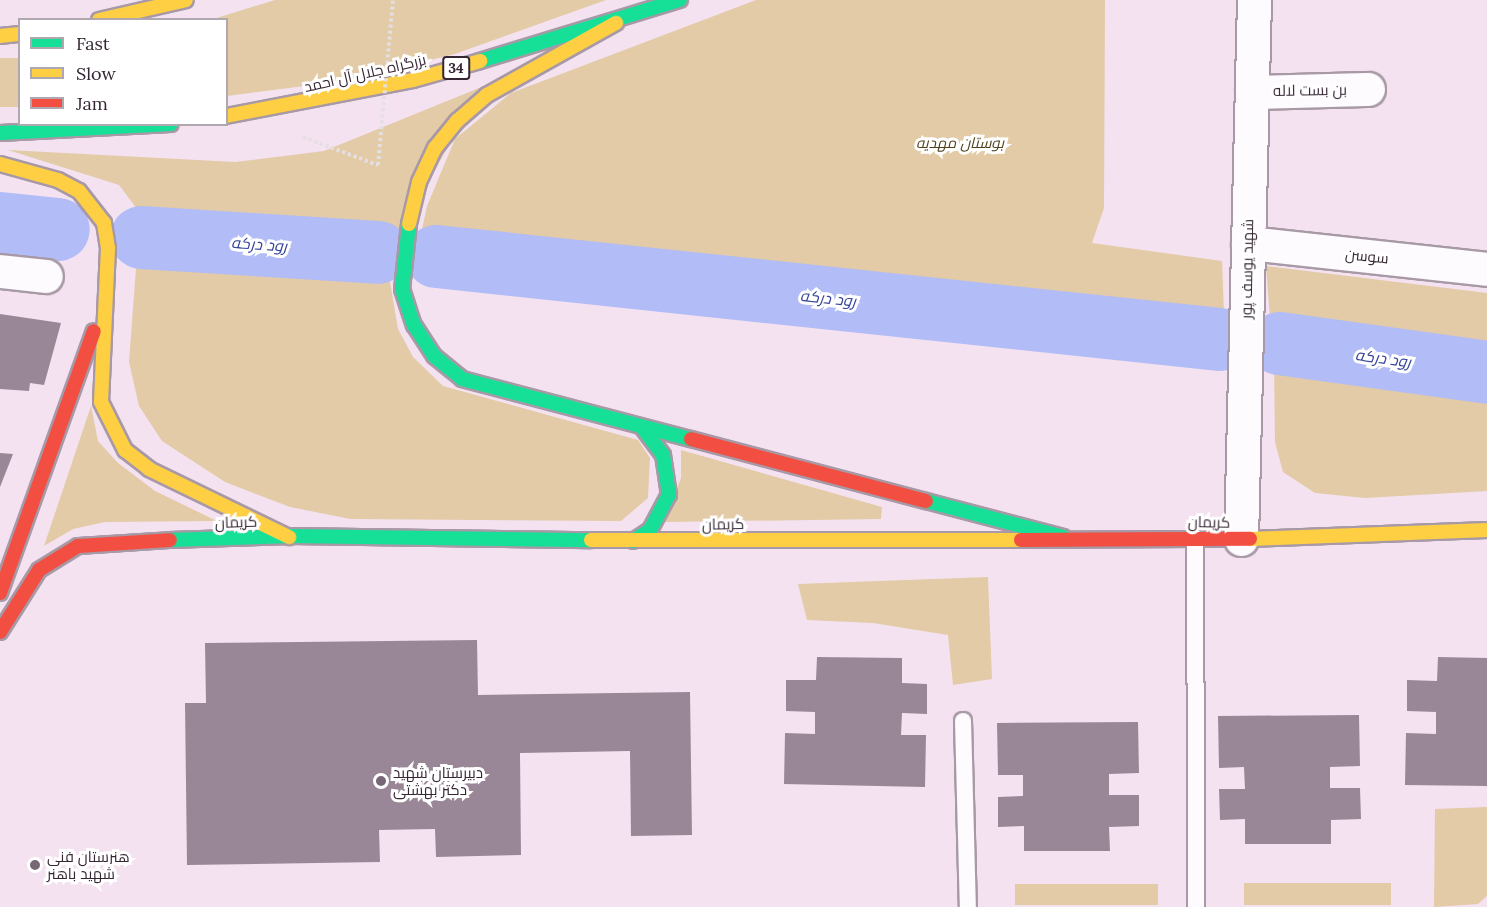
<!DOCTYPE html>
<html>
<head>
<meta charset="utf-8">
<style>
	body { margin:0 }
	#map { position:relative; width:1487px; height:907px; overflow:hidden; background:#f4e2f1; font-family:Lora,Cairo,serif }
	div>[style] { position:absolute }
	.green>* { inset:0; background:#e2cba6; transform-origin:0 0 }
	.river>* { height:63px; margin:-31.5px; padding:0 31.5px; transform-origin:31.5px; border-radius:31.5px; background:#b2bcf6 }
	.building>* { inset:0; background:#998697 }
	.path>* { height:4px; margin-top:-2px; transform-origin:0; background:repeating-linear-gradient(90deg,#e4dfe3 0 3px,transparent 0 6px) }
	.roads { filter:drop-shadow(2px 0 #a899a6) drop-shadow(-2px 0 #a899a6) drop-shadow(0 2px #a899a6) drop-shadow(0 -2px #a899a6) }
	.lane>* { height:16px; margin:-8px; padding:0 8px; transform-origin:8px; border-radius:8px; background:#fdfbfd }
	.street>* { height:33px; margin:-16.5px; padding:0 16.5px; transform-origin:16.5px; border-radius:16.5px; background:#fdfbfd }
	.fast>* { height:14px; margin:-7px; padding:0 7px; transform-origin:7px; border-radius:7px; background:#16e098 }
	.slow>* { height:14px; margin:-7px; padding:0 7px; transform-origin:7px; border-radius:7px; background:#ffcf43 }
	.jam>* { height:14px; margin:-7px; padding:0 7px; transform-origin:7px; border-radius:7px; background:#f24e42 }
	.path-bridge>* { height:4px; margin-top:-2px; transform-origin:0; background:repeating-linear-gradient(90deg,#e4dfe3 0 3px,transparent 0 6px) }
	.dots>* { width:16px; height:16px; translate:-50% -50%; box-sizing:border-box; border:3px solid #fff; border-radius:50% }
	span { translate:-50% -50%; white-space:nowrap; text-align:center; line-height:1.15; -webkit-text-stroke:6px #fff; paint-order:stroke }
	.shield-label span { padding:2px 4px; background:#fff; border:2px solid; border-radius:4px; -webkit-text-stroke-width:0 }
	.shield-label { font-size:14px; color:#362634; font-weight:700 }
	.street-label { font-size:15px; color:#362634 }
	.park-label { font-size:15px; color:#4f431d; font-style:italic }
	.poi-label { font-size:15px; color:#362634 }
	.left { translate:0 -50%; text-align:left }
	.water-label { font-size:16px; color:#35439b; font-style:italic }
	.legend { position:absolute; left:18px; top:18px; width:210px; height:108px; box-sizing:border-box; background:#fff; border:2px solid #afa8ae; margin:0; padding:8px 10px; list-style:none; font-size:18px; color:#362634 }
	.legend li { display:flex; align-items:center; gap:12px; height:30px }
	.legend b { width:30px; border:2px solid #afa8ae }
</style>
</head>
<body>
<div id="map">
	<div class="green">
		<i style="clip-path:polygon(275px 0,606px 0,455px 54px,343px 81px,227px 96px,226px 20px,210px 20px)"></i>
		<i style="clip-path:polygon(756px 0,1105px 0,1104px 208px,1092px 243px,1222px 261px,1224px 313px,421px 234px,427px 206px,455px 139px,511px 93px)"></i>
		<i style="left:19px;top:58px;width:49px;height:19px;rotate:90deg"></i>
		<i style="clip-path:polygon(484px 86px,391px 244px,158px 220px,137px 209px,119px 185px,8px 150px,235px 162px,324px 151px)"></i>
		<i style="clip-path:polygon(137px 255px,389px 276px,398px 329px,413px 357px,443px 386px,638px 440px,650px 458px,648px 498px,621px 521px,350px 519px,290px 507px,225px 482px,162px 441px,139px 406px,129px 362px)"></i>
		<i style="clip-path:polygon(1266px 266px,1487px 293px,1487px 350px,1270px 318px)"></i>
		<i style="clip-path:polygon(1274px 359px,1393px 371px,1487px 390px,1487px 491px,1365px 498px,1315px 493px,1283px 472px,1275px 442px)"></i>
		<i style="clip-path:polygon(91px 406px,98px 441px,118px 463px,155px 491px,217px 521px,105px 522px,73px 529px,44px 546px)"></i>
		<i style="clip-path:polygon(681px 450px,882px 507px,881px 519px,664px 522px,681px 478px)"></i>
		<i style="clip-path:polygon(988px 577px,992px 679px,953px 685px,948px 635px,873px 623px,807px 620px,798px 584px)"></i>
		<i style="clip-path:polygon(1487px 807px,1487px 896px,1478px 904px,1434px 907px,1435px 809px)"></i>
		<i style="left:1391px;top:883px;width:22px;height:147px;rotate:90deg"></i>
		<i style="left:1015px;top:884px;width:143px;height:21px"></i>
	</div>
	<div class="river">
		<i style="left:0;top:223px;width:58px;rotate:5.9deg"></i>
		<i style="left:141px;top:237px;width:237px;rotate:3.6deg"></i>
		<i style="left:436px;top:256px;width:787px;rotate:6.05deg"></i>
		<i style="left:1279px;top:343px;width:210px;rotate:7.9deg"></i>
	</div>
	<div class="building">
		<i style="clip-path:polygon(0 314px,61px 323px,44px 385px,30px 383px,29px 391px,0 389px)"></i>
		<i style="clip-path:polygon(0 453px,13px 454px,0 487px)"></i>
		<i style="clip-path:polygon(477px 640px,478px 695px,690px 692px,692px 835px,631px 836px,630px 751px,520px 753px,521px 855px,436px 857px,435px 829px,379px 830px,380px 862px,187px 865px,185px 703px,206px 703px,205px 643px)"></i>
		<i style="clip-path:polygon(817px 657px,902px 658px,902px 683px,927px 684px,927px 714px,902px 713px,901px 735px,926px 735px,925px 787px,784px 784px,785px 733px,815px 734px,815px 712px,786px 711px,786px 680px,816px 680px)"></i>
		<i style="clip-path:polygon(1438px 657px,1487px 658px,1487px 786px,1405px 785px,1406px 733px,1436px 734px,1436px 712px,1407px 711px,1407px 680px,1437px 681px)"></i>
		<i style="clip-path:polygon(1359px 715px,1360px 766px,1330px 767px,1330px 788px,1360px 788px,1361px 819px,1331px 820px,1331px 844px,1245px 844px,1245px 819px,1220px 820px,1219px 789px,1245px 789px,1244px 767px,1219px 768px,1218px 716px)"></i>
		<i style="clip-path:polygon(1138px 722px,1139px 773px,1109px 774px,1109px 795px,1139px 795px,1139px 826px,1109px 827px,1110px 851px,1024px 851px,1024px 826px,998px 827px,998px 797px,1023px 796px,1023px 775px,998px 775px,997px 723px)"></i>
	</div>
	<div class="path">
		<i style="left:303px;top:137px;width:80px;rotate:20.5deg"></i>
	</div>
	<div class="roads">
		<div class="lane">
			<i style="left:1195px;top:538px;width:369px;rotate:89.8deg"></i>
			<i style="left:963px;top:721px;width:186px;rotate:88.5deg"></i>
		</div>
		<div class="street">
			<i style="left:1252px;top:92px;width:116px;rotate:-1.5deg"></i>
			<i style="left:1248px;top:243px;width:240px;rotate:6.2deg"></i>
			<i style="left:0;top:271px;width:46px;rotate:6.2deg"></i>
			<i style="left:1241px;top:539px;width:539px;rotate:-88.62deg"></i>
		</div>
		<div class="fast">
			<i style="left:480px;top:61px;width:209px;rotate:-17deg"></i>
			<i style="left:0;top:133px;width:171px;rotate:-3deg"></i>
			<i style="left:409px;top:224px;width:65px;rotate:96.1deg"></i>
			<i style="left:402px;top:289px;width:38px;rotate:72deg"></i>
			<i style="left:414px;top:325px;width:37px;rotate:57deg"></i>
			<i style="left:434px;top:356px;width:36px;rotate:39deg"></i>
			<i style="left:462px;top:379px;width:237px;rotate:14.7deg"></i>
			<i style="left:926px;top:501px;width:142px;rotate:14.7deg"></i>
			<i style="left:170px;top:540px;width:121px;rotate:-1.9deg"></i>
			<i style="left:291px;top:536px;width:300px;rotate:0.8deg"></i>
			<i style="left:633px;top:541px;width:20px;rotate:-33deg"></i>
			<i style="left:650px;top:530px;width:40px;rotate:-62deg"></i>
			<i style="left:669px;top:495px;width:40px;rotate:-98.5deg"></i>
			<i style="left:663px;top:455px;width:34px;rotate:-127deg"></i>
		</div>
		<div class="slow">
			<i style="left:99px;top:20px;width:89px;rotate:-12.9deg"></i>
			<i style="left:0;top:36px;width:20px;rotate:-6deg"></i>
			<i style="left:226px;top:116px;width:190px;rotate:-10.9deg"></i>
			<i style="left:413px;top:80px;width:70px;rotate:-15.8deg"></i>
			<i style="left:0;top:164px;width:60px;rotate:15.4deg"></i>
			<i style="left:58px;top:180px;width:24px;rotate:28deg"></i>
			<i style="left:79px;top:191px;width:41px;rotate:52deg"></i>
			<i style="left:104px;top:223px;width:25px;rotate:81deg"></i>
			<i style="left:108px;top:248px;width:154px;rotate:92.6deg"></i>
			<i style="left:101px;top:402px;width:54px;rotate:63.4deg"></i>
			<i style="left:125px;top:450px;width:31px;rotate:38deg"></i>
			<i style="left:149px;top:469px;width:156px;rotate:25.9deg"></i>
			<i style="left:409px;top:224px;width:43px;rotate:-76.6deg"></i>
			<i style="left:419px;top:182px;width:38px;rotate:-65deg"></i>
			<i style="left:435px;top:148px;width:35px;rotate:-51deg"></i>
			<i style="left:457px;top:121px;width:40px;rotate:-41deg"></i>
			<i style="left:487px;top:95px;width:148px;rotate:-29.2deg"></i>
			<i style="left:1250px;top:539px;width:237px;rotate:-2.2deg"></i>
			<i style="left:591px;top:540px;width:430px"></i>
		</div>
		<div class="jam">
			<i style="left:691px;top:439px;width:243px;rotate:14.8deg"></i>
			<i style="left:1021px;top:540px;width:229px;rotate:-0.3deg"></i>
			<i style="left:0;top:593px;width:278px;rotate:-70.3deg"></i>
			<i style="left:0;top:632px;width:73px;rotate:-57.8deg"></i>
			<i style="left:39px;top:570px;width:46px;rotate:-31.6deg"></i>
			<i style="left:78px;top:546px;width:92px;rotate:-3.7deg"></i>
		</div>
	</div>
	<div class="path-bridge">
		<i style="left:378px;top:165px;width:166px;rotate:-84.8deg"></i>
	</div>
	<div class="dots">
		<i style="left:381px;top:781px;background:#786876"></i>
		<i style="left:35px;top:865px;background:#786876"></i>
	</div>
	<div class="shield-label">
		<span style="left:456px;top:68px">34</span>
	</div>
	<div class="street-label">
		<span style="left:365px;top:73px;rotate:-13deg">بزرگراه جلال آل احمد</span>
		<span style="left:1310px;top:90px;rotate:-1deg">بن بست لاله</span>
		<span style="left:1367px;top:256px;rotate:6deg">سوسن</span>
		<span style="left:1247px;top:269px;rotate:-89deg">شهید یوسف پور</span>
		<span style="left:236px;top:522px;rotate:-2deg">کریمان</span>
		<span style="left:1209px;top:522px;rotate:1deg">کریمان</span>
		<span style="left:723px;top:524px;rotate:-1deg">کریمان</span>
	</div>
	<div class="park-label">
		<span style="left:960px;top:143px">بوستان مهدیه</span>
	</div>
	<div class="poi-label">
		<span class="left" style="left:393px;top:781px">دبیرستان شهید<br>دکتر بهشتی</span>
		<span class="left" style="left:47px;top:865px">هنرستان فنی<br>شهید باهنر</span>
	</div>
	<div class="water-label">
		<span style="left:259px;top:244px;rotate:4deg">رود درکه</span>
		<span style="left:828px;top:298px;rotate:6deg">رود درکه</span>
		<span style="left:1383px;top:358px;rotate:8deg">رود درکه</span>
	</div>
	<ul class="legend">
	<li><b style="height:8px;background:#16e098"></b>Fast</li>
	<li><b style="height:8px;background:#ffcf43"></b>Slow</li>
	<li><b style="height:8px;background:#f24e42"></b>Jam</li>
	</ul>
</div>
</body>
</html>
